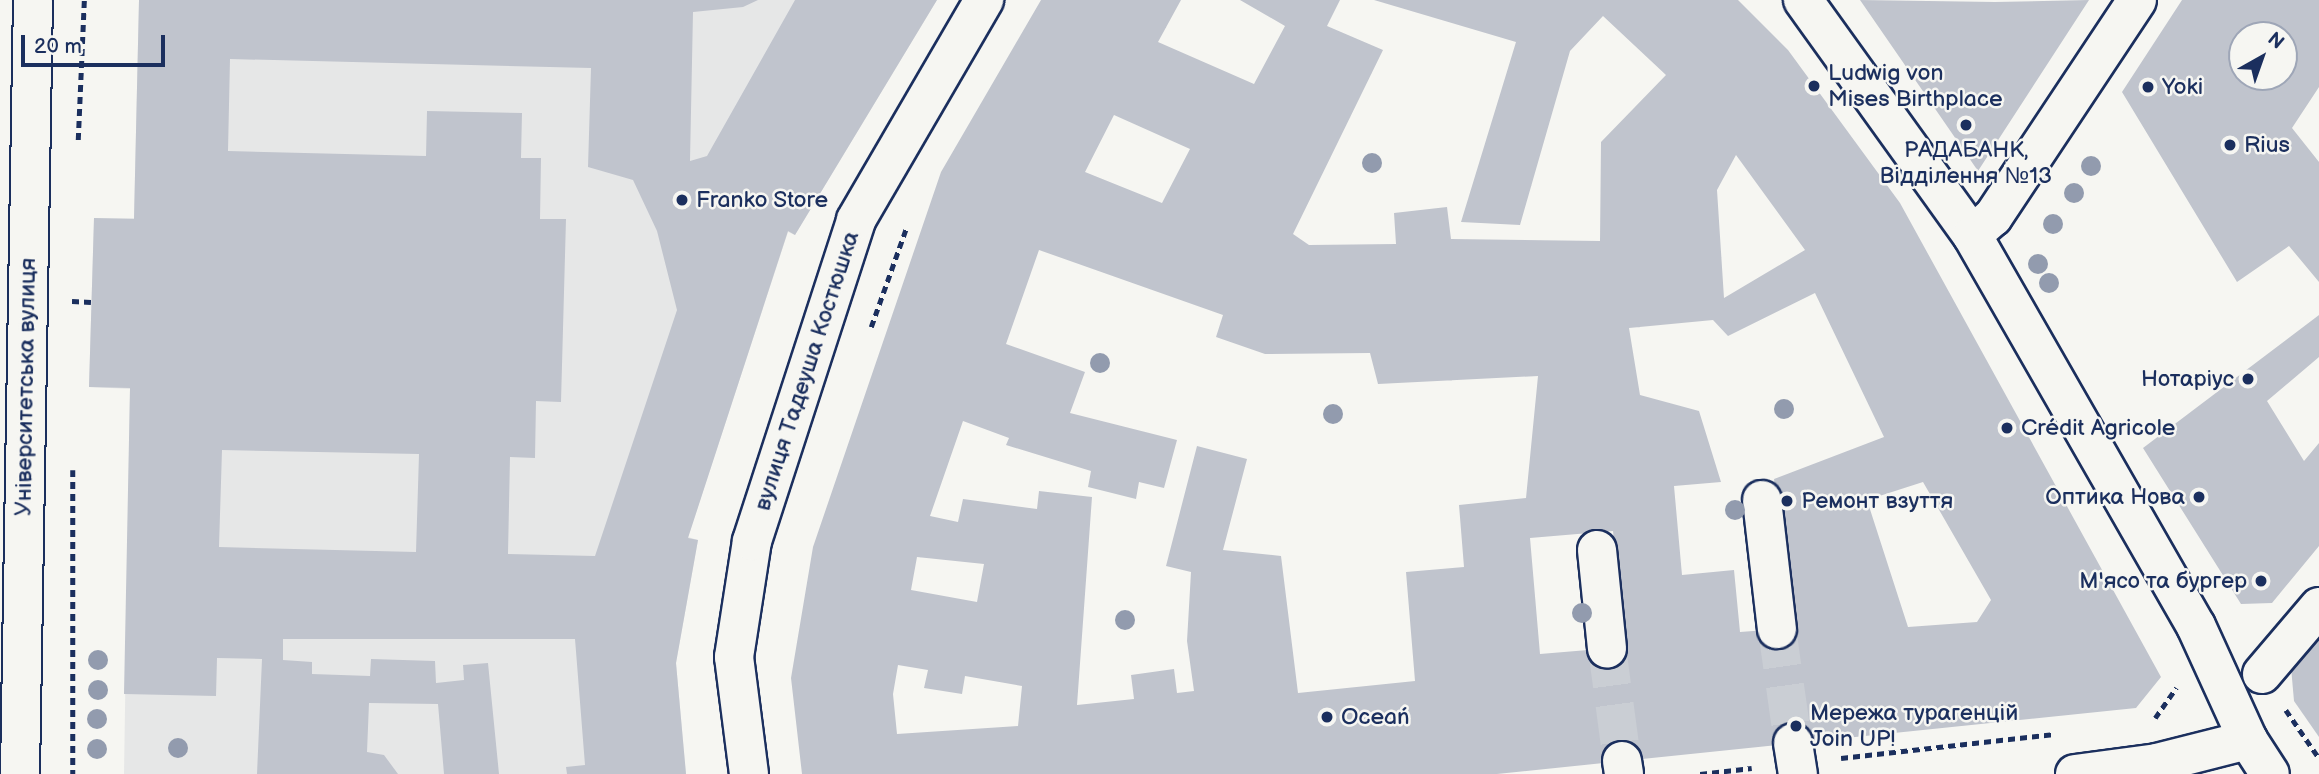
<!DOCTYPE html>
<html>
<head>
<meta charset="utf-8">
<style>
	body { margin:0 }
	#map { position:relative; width:2319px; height:774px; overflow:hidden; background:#f6f6f2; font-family:"Balsamiq Sans",sans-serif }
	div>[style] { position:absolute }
	.built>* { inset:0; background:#e6e7e7 }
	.building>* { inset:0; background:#c0c4cd }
	.minor-tunnel>* { height:38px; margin-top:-19px; transform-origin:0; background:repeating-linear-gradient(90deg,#caced4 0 38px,transparent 0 57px) }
	.path>* { height:4.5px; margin-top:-2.25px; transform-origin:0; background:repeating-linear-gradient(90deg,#1b2f5e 0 7px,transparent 0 12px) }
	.roads { filter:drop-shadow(2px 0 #1b2f5e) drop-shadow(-2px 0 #1b2f5e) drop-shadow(0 2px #1b2f5e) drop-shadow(0 -2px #1b2f5e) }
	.minor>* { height:38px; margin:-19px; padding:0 19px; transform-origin:19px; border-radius:19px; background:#f6f6f2 }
	.trees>* { width:20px; height:20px; margin:-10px; border-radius:50%; background:#929bae }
	.dots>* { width:19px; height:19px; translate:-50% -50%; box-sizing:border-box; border:4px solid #f6f6f2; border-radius:50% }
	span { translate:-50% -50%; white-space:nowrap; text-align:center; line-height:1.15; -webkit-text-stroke:5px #f6f6f2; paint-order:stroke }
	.poi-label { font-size:23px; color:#1b2f5e }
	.left { translate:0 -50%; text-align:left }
	.right { translate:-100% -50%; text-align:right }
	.street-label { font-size:23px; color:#1b2f5e }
	.north { position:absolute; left:2228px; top:21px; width:70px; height:70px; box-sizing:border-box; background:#f6f6f2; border:2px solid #9ea6b7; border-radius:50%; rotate:40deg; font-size:19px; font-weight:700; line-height:28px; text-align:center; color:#1b2f5e }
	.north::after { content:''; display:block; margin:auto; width:24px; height:32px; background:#1b2f5e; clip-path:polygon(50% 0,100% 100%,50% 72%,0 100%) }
	.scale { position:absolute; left:21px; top:35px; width:144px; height:32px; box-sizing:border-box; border:4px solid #1b2f5e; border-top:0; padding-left:9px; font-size:21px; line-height:24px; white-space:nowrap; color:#1b2f5e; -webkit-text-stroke:5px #f6f6f2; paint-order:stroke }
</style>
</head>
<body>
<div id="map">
	<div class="built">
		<i style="clip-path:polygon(139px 0,937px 0,795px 235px,788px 232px,688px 537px,698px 540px,676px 663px,686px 774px,124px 774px,130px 389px,89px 387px,94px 218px,134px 218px)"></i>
	</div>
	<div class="building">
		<i style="clip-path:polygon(evenodd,139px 0,758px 0,743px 7px,693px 12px,690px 161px,707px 156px,795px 0,937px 0,795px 235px,788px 231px,688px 538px,698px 540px,676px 663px,686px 774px,567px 774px,566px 767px,585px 765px,575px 639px,283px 639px,283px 660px,312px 662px,312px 674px,370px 676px,371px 659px,435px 661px,436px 683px,464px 680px,463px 665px,488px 663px,499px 774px,444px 774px,438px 704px,369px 703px,367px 752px,384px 755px,398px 774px,257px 774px,262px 659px,217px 658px,216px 696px,124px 694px,130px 388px,89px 387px,94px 218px,134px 219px,139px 0,230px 59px,591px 68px,588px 167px,633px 180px,657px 231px,677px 310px,595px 556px,508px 554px,510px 457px,535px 458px,536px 401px,561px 402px,566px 219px,540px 219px,541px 158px,521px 158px,522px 113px,427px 111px,426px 156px,228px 151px,230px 59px,139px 0,222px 450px,419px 454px,416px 552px,219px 547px,222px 450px)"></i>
		<i style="clip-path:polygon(evenodd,1041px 0,1181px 0,1158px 42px,1254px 84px,1285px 26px,1240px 0,1340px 0,1327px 26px,1383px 50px,1293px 234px,1309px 245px,1396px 244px,1394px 213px,1447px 207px,1451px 239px,1600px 241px,1601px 142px,1666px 75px,1603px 16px,1570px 51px,1520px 225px,1461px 222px,1516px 42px,1374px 0,1738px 0,1788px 50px,1900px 203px,2161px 677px,2136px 708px,1497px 774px,802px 774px,791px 678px,813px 547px,941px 172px,1041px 0,1114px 115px,1190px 149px,1162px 203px,1085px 172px,1114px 115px,1041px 0,1736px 155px,1805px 250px,1724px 298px,1717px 190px,1736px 155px,1041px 0,1039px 250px,1223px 315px,1216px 337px,1265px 354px,1370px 353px,1378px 384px,1538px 376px,1526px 498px,1459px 505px,1464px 567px,1406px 572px,1415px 681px,1298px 693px,1281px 556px,1223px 550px,1247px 459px,1197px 446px,1166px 566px,1191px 572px,1187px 641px,1194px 691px,1177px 693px,1174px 669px,1131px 675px,1134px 699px,1077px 705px,1092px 497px,1039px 491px,1037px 509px,963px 499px,958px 522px,930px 516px,963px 421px,1009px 438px,1006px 445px,1091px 471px,1088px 487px,1136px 499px,1139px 482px,1164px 488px,1177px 440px,1070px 413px,1085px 372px,1006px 344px,1039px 250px,1041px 0,1815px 293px,1884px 437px,1774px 479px,1792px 628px,1740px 632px,1734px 570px,1682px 575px,1674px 486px,1721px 482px,1699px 411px,1640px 395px,1629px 328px,1713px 320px,1728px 336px,1815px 293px,1041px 0,1923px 482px,1991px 600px,1977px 622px,1908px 627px,1867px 500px,1923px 482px,1041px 0,1613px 531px,1624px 647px,1540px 654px,1530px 538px,1613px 531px,1041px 0,917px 557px,984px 564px,977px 602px,911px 590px,917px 557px,1041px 0,898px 665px,928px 670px,924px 688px,962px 694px,965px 676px,1022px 686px,1018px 726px,897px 734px,893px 694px,898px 665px)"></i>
		<i style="clip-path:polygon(1860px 0,1995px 2px,2089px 0,1978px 171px)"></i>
		<i style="clip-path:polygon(evenodd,2182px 0,2319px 0,2319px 87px,2292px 128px,2319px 162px,2319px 282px,2289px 246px,2237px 282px,2122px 92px,2182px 0,2242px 35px,2284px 35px,2284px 77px,2242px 77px,2242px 35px)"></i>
		<i style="clip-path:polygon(2319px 315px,2319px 357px,2267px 401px,2304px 461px,2319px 443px,2319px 546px,2272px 603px,2241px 604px,2143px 448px)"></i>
		<i style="clip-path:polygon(2319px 635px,2319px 737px,2294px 701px,2291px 667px)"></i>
	</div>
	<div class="minor-tunnel">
		<i style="left:1777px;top:629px;width:115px;rotate:82deg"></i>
		<i style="left:1607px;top:648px;width:114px;rotate:82.4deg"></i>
	</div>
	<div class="path">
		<i style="left:78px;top:140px;width:140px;rotate:-87.5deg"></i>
		<i style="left:72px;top:301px;width:19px;rotate:3deg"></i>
		<i style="left:871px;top:327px;width:107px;rotate:-70.4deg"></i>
		<i style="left:73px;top:470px;width:304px;rotate:90deg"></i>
		<i style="left:2286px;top:710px;width:58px;rotate:55.5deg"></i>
		<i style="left:2155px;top:718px;width:37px;rotate:-55deg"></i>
		<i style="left:1841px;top:758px;width:215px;rotate:-6.4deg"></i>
		<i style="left:1700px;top:774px;width:52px;rotate:-6.6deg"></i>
	</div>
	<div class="roads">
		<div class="minor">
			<i style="left:1803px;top:0;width:289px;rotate:54.3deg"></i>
			<i style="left:1972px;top:235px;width:451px;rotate:60.2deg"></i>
			<i style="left:2196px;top:626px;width:125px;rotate:65.5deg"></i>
			<i style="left:2248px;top:740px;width:40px;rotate:57.1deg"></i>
			<i style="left:1972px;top:235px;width:28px;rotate:-41deg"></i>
			<i style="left:1993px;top:217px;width:260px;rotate:-56.4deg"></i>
			<i style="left:1762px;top:500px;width:130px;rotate:83.4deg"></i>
			<i style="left:1597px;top:550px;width:99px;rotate:84.2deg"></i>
			<i style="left:2262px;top:674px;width:88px;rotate:-49.6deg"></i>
			<i style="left:1793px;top:743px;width:31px;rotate:81deg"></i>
			<i style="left:1622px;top:761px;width:13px;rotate:81deg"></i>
			<i style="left:20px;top:774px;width:774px;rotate:-89.04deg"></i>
			<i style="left:749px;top:774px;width:118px;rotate:-97.3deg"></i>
			<i style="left:734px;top:657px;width:117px;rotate:-81.2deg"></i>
			<i style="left:752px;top:541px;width:337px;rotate:-72deg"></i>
			<i style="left:856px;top:220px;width:255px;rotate:-59.8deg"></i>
			<i style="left:2075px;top:774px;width:83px;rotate:-7.6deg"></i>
			<i style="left:2157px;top:763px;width:94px;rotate:-14.2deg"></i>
		</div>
	</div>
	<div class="trees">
		<i style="left:1372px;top:163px"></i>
		<i style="left:2091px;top:166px"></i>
		<i style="left:2074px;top:193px"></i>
		<i style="left:2053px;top:224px"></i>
		<i style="left:2038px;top:264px"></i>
		<i style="left:2049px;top:283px"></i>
		<i style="left:1100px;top:363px"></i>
		<i style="left:1784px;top:409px"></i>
		<i style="left:1333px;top:414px"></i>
		<i style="left:1735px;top:510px"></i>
		<i style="left:1582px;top:613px"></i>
		<i style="left:1125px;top:620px"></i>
		<i style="left:98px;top:660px"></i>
		<i style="left:98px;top:690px"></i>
		<i style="left:97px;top:719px"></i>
		<i style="left:178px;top:748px"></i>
		<i style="left:97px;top:749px"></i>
	</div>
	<div class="dots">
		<i style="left:1814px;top:86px;background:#1b2f5e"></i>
		<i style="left:2148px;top:87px;background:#1b2f5e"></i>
		<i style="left:1966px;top:125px;background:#1b2f5e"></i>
		<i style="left:2230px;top:145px;background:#1b2f5e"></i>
		<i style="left:682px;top:200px;background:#1b2f5e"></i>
		<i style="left:2248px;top:379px;background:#1b2f5e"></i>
		<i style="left:2007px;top:428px;background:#1b2f5e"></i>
		<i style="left:2199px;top:497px;background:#1b2f5e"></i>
		<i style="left:1787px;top:501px;background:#1b2f5e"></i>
		<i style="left:2261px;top:581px;background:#1b2f5e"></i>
		<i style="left:1327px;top:717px;background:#1b2f5e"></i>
		<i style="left:1796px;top:726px;background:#1b2f5e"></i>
	</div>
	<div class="poi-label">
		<span class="left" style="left:1828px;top:86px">Ludwig von<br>Mises Birthplace</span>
		<span class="left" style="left:2162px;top:87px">Yoki</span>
		<span class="left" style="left:2244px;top:145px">Rius</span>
		<span style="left:1966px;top:163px">РАДАБАНК,<br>Відділення №13</span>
		<span class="left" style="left:696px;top:200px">Franko Store</span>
		<span class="right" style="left:2234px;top:379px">Нотаріус</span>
		<span class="left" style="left:2021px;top:428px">Crédit Agricole</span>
		<span class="right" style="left:2185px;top:497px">Оптика Нова</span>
		<span class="left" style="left:1801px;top:501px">Ремонт взуття</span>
		<span class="right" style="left:2247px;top:581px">М'ясо та бургер</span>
		<span class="left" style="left:1810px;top:726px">Мережа турагенцій<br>Join UP!</span>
		<span class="left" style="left:1341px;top:717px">Oceań</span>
	</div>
	<div class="street-label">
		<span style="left:807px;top:371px;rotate:-72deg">вулиця Тадеуша Костюшка</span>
		<span style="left:26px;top:387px;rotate:-89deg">Університетська вулиця</span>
	</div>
	<div class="north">N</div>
	<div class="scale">20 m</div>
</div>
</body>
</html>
